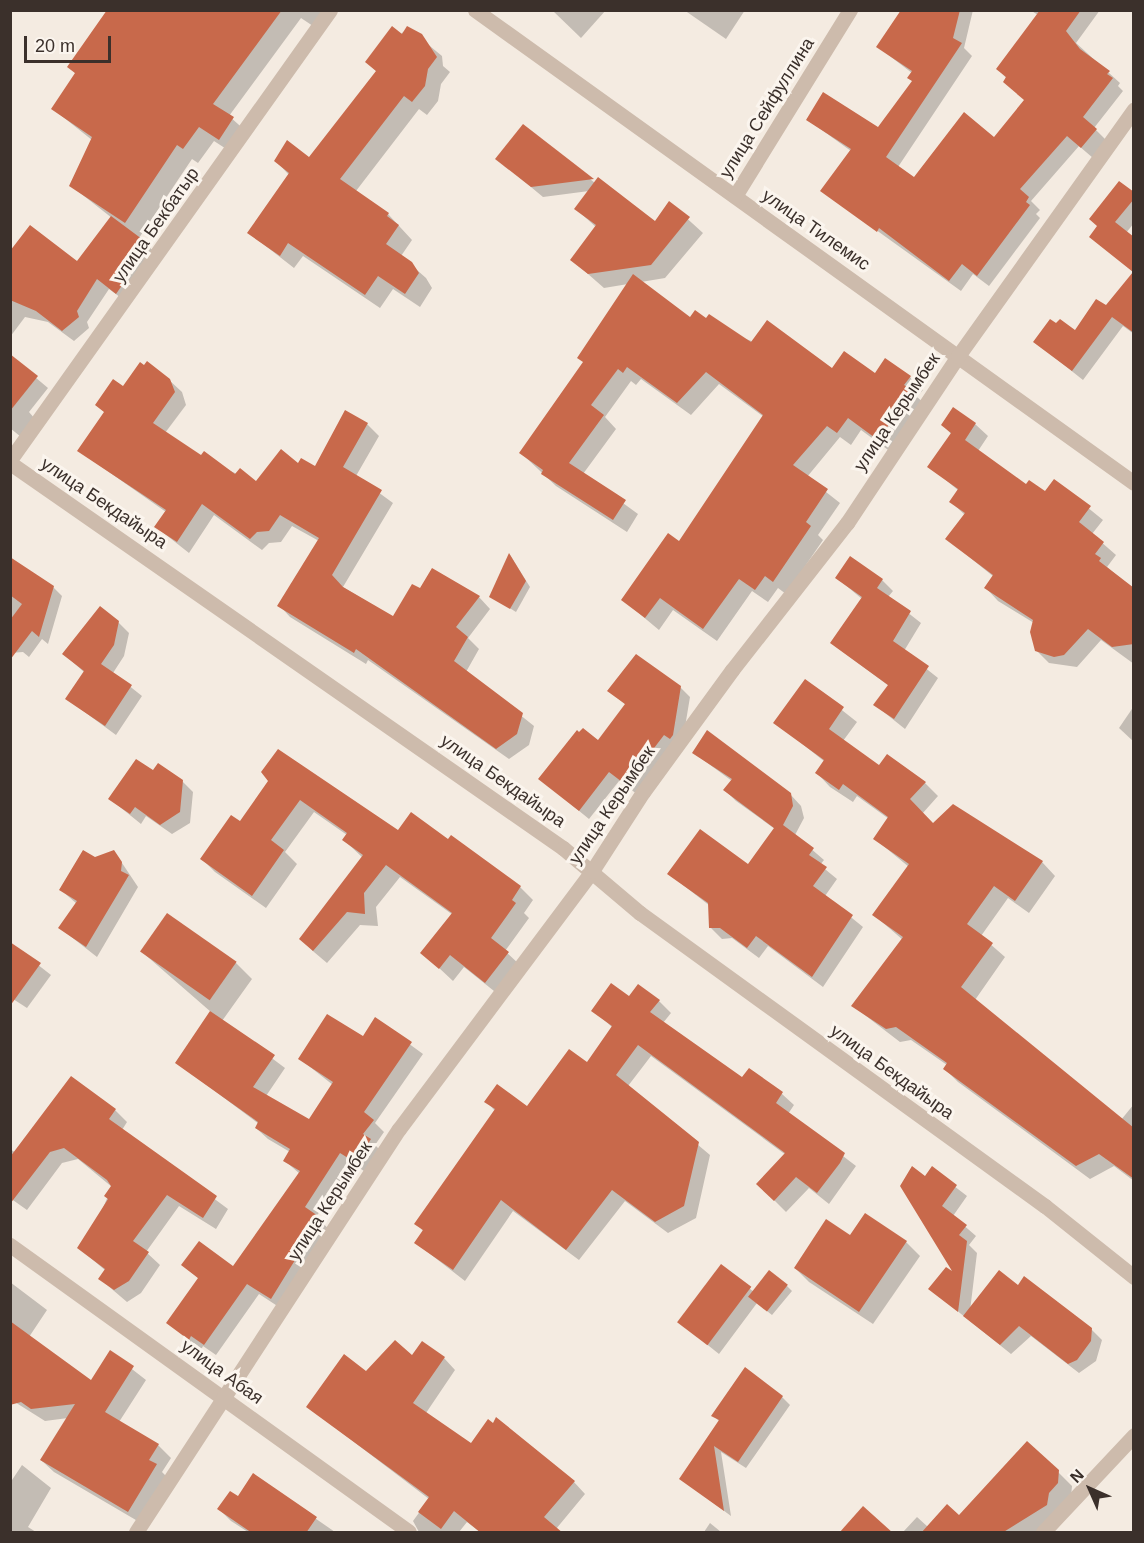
<!DOCTYPE html>
<html>
<head>
<meta charset="utf-8">
<style>
	body { margin:0 }
	#map { position:relative; width:1144px; height:1543px; overflow:hidden; background:#f4ebe1; font-family:Arial,sans-serif }
	div>[style] { position:absolute }
	.shadow>* { inset:0; background:#0003 }
	.building>* { inset:0; background:#c8694b; transform-origin:0 0 }
	.minor>* { height:15px; margin:-7.5px; padding:0 7.5px; transform-origin:7.5px; border-radius:7.5px; background:#cdbbac }
	span { translate:-50% -50%; white-space:nowrap; text-align:center; line-height:1.15; -webkit-text-stroke:6px #fbf5ee; paint-order:stroke }
	.street-label { font-size:18px; color:#3b302b }
	.frame { position:absolute; inset:0; border:12px solid #3b302b; pointer-events:none }
	.north { position:absolute; left:1060px; top:1459px; width:60px; height:60px; -webkit-text-stroke:4px #fbf5ee; paint-order:stroke; rotate:315deg; font-size:16px; font-weight:700; line-height:24px; text-align:center; color:#3b302b }
	.north::after { content:''; display:block; margin:auto; width:21px; height:27px; background:#3b302b; clip-path:polygon(50% 0,100% 100%,50% 72%,0 100%) }
	.scale { position:absolute; left:24px; top:36px; width:87px; height:27px; box-sizing:border-box; border:3px solid #3b302b; border-top:0; padding-left:8px; font-size:18px; line-height:21px; white-space:nowrap; color:#3b302b; -webkit-text-stroke:4px #fbf5ee; paint-order:stroke }
</style>
</head>
<body>
<div id="map">
	<div class="shadow">
		<i style="clip-path:polygon(109px 10px,333px 10px,319px 30px,301px 18px,229px 116px,248px 133px,234px 154px,214px 141px,198px 163px,192px 159px,139px 238px,160px 257px,128px 303px,109px 289px,87px 322px,89px 328px,74px 341px,48px 322px,25px 317px,10px 337px,10px 254px,77px 263px,112px 218px,70px 185px,92px 140px,53px 109px,76px 74px,69px 67px)"></i>
		<i style="clip-path:polygon(552px 10px,606px 10px,581px 38px)"></i>
		<i style="clip-path:polygon(684px 10px,745px 10px,726px 39px)"></i>
		<i style="clip-path:polygon(903px 10px,973px 10px,964px 48px,972px 56px,898px 167px,914px 179px,994px 139px,1026px 100px,998px 69px,1038px 15px,1030px 10px,1100px 10px,1076px 43px,1120px 83px,1118px 86px,1123px 91px,1094px 128px,1107px 141px,1093px 158px,1079px 146px,1031px 201px,1040px 210px,1036px 214px,1040px 218px,989px 286px,973px 274px,961px 291px,822px 191px,851px 151px,808px 120px,878px 129px,914px 82px,912px 73px,878px 47px)"></i>
		<i style="clip-path:polygon(408px 28px,442px 56px,443px 66px,450px 72px,441px 84px,438px 101px,427px 115px,419px 109px,356px 191px,388px 214px,412px 240px,401px 256px,426px 278px,432px 288px,420px 307px,393px 289px,380px 308px,303px 256px,294px 268px,249px 233px,289px 175px,276px 161px,310px 159px,377px 72px,367px 62px)"></i>
		<i style="clip-path:polygon(523px 126px,595px 183px,655px 223px,670px 203px,703px 233px,665px 278px,641px 282px,690px 319px,832px 370px,910px 377px,923px 390px,917px 397px,925px 404px,891px 452px,861px 430px,851px 445px,840px 437px,807px 477px,840px 503px,818px 535px,823px 540px,786px 594px,778px 588px,768px 602px,752px 591px,717px 641px,673px 610px,659px 630px,623px 600px,679px 543px,764px 417px,719px 384px,691px 415px,641px 379px,636px 385px,631px 381px,605px 417px,616px 429px,583px 474px,638px 514px,627px 532px,556px 486px,521px 453px,584px 363px,628px 284px,604px 288px,572px 260px,597px 228px,576px 209px,589px 191px,543px 197px,497px 159px)"></i>
		<i style="clip-path:polygon(1134px 194px,1134px 223px,1118px 243px,1102px 230px)"></i>
		<i style="clip-path:polygon(1134px 274px,1134px 334px,1123px 326px,1083px 380px,1035px 342px,1056px 325px,1075px 332px,1106px 307px)"></i>
		<i style="clip-path:polygon(10px 356px,48px 388px,29px 412px,35px 419px,21px 437px,10px 428px)"></i>
		<i style="clip-path:polygon(169px 380px,182px 392px,186px 405px,165px 433px,201px 457px,256px 483px,298px 465px,316px 468px,367px 424px,379px 436px,356px 476px,393px 503px,343px 587px,394px 618px,421px 590px,479px 597px,490px 609px,468px 638px,479px 649px,466px 672px,534px 726px,529px 745px,509px 759px,368px 660px,366px 664px,290px 617px,279px 605px,319px 541px,292px 526px,281px 542px,269px 543px,262px 550px,214px 515px,189px 553px,156px 527px,166px 512px,79px 451px,123px 388px)"></i>
		<i style="clip-path:polygon(975px 424px,988px 436px,978px 451px,1027px 486px,1046px 493px,1055px 481px,1103px 520px,1092px 534px,1116px 555px,1107px 567px,1134px 590px,1134px 664px,1101px 640px,1077px 667px,1049px 663px,1036px 650px,1034px 623px,998px 601px,986px 588px,994px 577px,947px 539px,965px 515px,951px 502px,959px 491px,929px 466px,952px 435px,943px 425px)"></i>
		<i style="clip-path:polygon(510px 555px,530px 587px,516px 612px,491px 596px)"></i>
		<i style="clip-path:polygon(850px 559px,882px 580px,893px 591px,888px 597px,921px 623px,904px 651px,938px 678px,905px 729px,875px 705px,889px 686px,831px 643px,862px 599px,837px 578px)"></i>
		<i style="clip-path:polygon(10px 567px,53px 587px,62px 596px,48px 644px,42px 639px,29px 657px,23px 652px,10px 653px)"></i>
		<i style="clip-path:polygon(118px 622px,129px 633px,124px 656px,113px 673px,142px 696px,116px 735px,67px 699px,85px 673px,64px 654px)"></i>
		<i style="clip-path:polygon(805px 681px,857px 722px,843px 741px,879px 767px,925px 783px,938px 796px,922px 814px,933px 825px,1042px 862px,1055px 876px,1029px 913px,1008px 898px,981px 936px,1005px 957px,975px 1000px,1121px 1120px,1134px 1104px,1134px 1181px,1114px 1166px,1090px 1179px,958px 1082px,945px 1069px,947px 1065px,911px 1040px,900px 1042px,853px 1006px,903px 940px,874px 915px,909px 867px,875px 839px,889px 819px,857px 796px,853px 802px,830px 787px,817px 773px,825px 762px,775px 722px)"></i>
		<i style="clip-path:polygon(680px 687px,690px 697px,682px 745px,637px 794px,619px 781px,589px 819px,540px 779px,599px 742px,626px 705px,609px 691px)"></i>
		<i style="clip-path:polygon(1134px 706px,1134px 742px,1119px 728px)"></i>
		<i style="clip-path:polygon(694px 753px,790px 794px,801px 806px,804px 818px,795px 835px,824px 860px,820px 865px,837px 879px,825px 896px,863px 927px,823px 987px,768px 946px,759px 958px,732px 938px,722px 939px,711px 928px,710px 906px,669px 874px,748px 867px,775px 829px,736px 801px,725px 790px,732px 781px)"></i>
		<i style="clip-path:polygon(153px 772px,182px 781px,193px 792px,190px 823px,172px 834px,146px 816px,141px 824px,110px 799px)"></i>
		<i style="clip-path:polygon(270px 781px,398px 832px,449px 841px,451px 837px,520px 887px,533px 900px,524px 913px,529px 918px,505px 951px,521px 966px,499px 995px,464px 967px,453px 981px,422px 952px,453px 915px,400px 877px,376px 907px,378px 926px,360px 925px,327px 963px,314px 952px,301px 939px,363px 858px,344px 840px,347px 835px,314px 812px,285px 852px,297px 864px,266px 908px,215px 872px,202px 859px,240px 823px)"></i>
		<i style="clip-path:polygon(114px 851px,138px 887px,97px 957px,60px 928px,77px 904px,61px 890px,94px 859px)"></i>
		<i style="clip-path:polygon(167px 915px,236px 963px,252px 979px,222px 1021px,285px 1068px,266px 1096px,309px 1121px,333px 1085px,300px 1059px,363px 1038px,375px 1019px,423px 1054px,375px 1123px,384px 1132px,375px 1145px,381px 1151px,367px 1173px,352px 1163px,316px 1217px,331px 1231px,282px 1309px,259px 1294px,216px 1355px,203px 1346px,201px 1350px,168px 1323px,199px 1279px,183px 1265px,233px 1268px,300px 1174px,284px 1160px,290px 1152px,268px 1139px,256px 1128px,259px 1124px,176px 1062px,211px 1012px,142px 952px)"></i>
		<i style="clip-path:polygon(10px 943px,51px 975px,27px 1008px,10px 997px)"></i>
		<i style="clip-path:polygon(629px 998px,659px 1001px,671px 1013px,663px 1023px,742px 1079px,749px 1070px,782px 1094px,794px 1105px,788px 1114px,856px 1166px,829px 1204px,809px 1188px,786px 1212px,758px 1184px,786px 1155px,651px 1056px,628px 1086px,710px 1155px,696px 1218px,668px 1233px,625px 1201px,579px 1260px,513px 1211px,465px 1281px,416px 1243px,423px 1231px,416px 1223px,495px 1111px,486px 1101px,528px 1108px,587px 1064px,613px 1028px,593px 1010px)"></i>
		<i style="clip-path:polygon(115px 1110px,127px 1122px,122px 1130px,228px 1209px,216px 1229px,179px 1206px,146px 1252px,160px 1265px,141px 1293px,127px 1302px,100px 1279px,106px 1271px,79px 1248px,99px 1217px,112px 1187px,78px 1159px,62px 1163px,27px 1210px,10px 1198px,10px 1149px,16px 1153px)"></i>
		<i style="clip-path:polygon(932px 1169px,967px 1196px,953px 1216px,976px 1236px,969px 1245px,977px 1253px,970px 1311px,1018px 1287px,1091px 1329px,1102px 1340px,1096px 1361px,1079px 1373px,1031px 1336px,1011px 1354px,930px 1289px,956px 1276px,925px 1178px)"></i>
		<i style="clip-path:polygon(906px 1242px,920px 1256px,873px 1324px,809px 1282px,795px 1268px)"></i>
		<i style="clip-path:polygon(721px 1266px,754px 1292px,787px 1286px,792px 1291px,772px 1315px,757px 1303px,719px 1354px,679px 1322px)"></i>
		<i style="clip-path:polygon(10px 1282px,47px 1310px,29px 1337px,91px 1382px,110px 1352px,146px 1380px,119px 1422px,158px 1445px,171px 1458px,162px 1472px,168px 1478px,141px 1523px,54px 1472px,41px 1460px,68px 1418px,45px 1421px,10px 1399px)"></i>
		<i style="clip-path:polygon(412px 1357px,444px 1358px,455px 1370px,426px 1413px,471px 1445px,574px 1482px,585px 1494px,556px 1529px,559px 1532px,480px 1532px,467px 1522px,459px 1532px,419px 1532px,413px 1521px,429px 1499px,308px 1407px,366px 1373px)"></i>
		<i style="clip-path:polygon(782px 1397px,790px 1405px,746px 1468px,721px 1452px,731px 1516px,681px 1479px,720px 1422px,713px 1415px)"></i>
		<i style="clip-path:polygon(22px 1465px,51px 1488px,28px 1527px,36px 1532px,10px 1532px,10px 1483px)"></i>
		<i style="clip-path:polygon(1058px 1472px,1072px 1486px,1071px 1497px,1037px 1532px,903px 1532px,917px 1517px,928px 1527px,959px 1517px)"></i>
		<i style="clip-path:polygon(254px 1476px,335px 1532px,248px 1532px,231px 1521px,219px 1509px,239px 1498px)"></i>
		<i style="clip-path:polygon(710px 1523px,721px 1532px,704px 1532px)"></i>
	</div>
	<div class="building">
		<i style="clip-path:polygon(107px 10px,282px 10px,213px 104px,234px 117px,219px 140px,199px 127px,183px 149px,177px 145px,125px 223px,69px 186px,92px 137px,51px 109px,75px 73px,67px 67px)"></i>
		<i style="clip-path:polygon(901px 10px,960px 10px,953px 38px,962px 43px,886px 157px,914px 177px,964px 112px,994px 137px,1024px 100px,1003px 82px,1006px 77px,996px 69px,1040px 10px,1081px 10px,1066px 31px,1080px 49px,1110px 71px,1107px 74px,1113px 78px,1083px 117px,1097px 129px,1081px 148px,1067px 136px,1020px 189px,1029px 197px,1026px 202px,1030px 205px,977px 276px,962px 264px,949px 281px,879px 228px,877px 232px,820px 191px,851px 149px,806px 120px,823px 92px,878px 127px,912px 81px,907px 78px,912px 71px,876px 47px)"></i>
		<i style="clip-path:polygon(392px 26px,402px 34px,407px 26px,422px 34px,437px 57px,428px 69px,425px 86px,412px 102px,404px 96px,340px 179px,389px 213px,387px 216px,399px 225px,386px 244px,412px 262px,419px 273px,405px 294px,378px 276px,365px 295px,288px 243px,280px 256px,247px 233px,289px 173px,274px 161px,287px 140px,309px 157px,376px 71px,365px 62px)"></i>
		<i style="clip-path:polygon(523px 124px,594px 179px,531px 187px,495px 159px)"></i>
		<i style="clip-path:polygon(598px 177px,655px 221px,669px 201px,690px 217px,651px 265px,588px 274px,570px 260px,596px 225px,574px 209px)"></i>
		<i style="clip-path:polygon(1119px 181px,1134px 192px,1134px 199px,1115px 222px,1134px 237px,1134px 333px,1112px 317px,1072px 371px,1033px 342px,1050px 319px,1056px 323px,1060px 319px,1075px 330px,1096px 299px,1106px 305px,1133px 272px,1089px 237px,1097px 226px,1089px 219px)"></i>
		<i style="clip-path:polygon(111px 216px,150px 245px,116px 294px,97px 279px,77px 311px,79px 317px,62px 331px,36px 311px,10px 300px,10px 251px,30px 225px,77px 261px)"></i>
		<i style="clip-path:polygon(633px 274px,690px 317px,695px 310px,706px 318px,709px 314px,751px 342px,767px 320px,832px 368px,844px 351px,875px 373px,885px 358px,911px 376px,904px 385px,913px 390px,878px 440px,848px 418px,837px 433px,827px 426px,793px 465px,828px 489px,806px 522px,811px 526px,773px 582px,765px 576px,755px 590px,739px 579px,703px 629px,660px 598px,645px 618px,621px 600px,668px 533px,679px 541px,763px 415px,706px 372px,677px 403px,627px 367px,623px 373px,618px 369px,591px 405px,604px 415px,569px 463px,626px 500px,613px 520px,541px 474px,543px 470px,519px 453px,583px 362px,577px 358px)"></i>
		<i style="clip-path:polygon(10px 354px,38px 376px,10px 411px)"></i>
		<i style="clip-path:polygon(147px 361px,170px 379px,175px 392px,153px 423px,201px 455px,204px 451px,235px 474px,240px 468px,256px 481px,281px 449px,298px 463px,301px 458px,315px 466px,345px 410px,368px 423px,343px 467px,382px 490px,332px 575px,343px 587px,393px 616px,412px 584px,420px 588px,432px 568px,480px 596px,456px 627px,468px 637px,454px 661px,523px 713px,517px 734px,496px 749px,356px 649px,354px 653px,277px 606px,319px 538px,280px 515px,269px 531px,257px 532px,250px 539px,202px 504px,177px 542px,154px 527px,166px 510px,77px 451px,104px 412px,95px 405px,113px 379px,123px 386px,140px 362px,144px 365px)"></i>
		<i style="clip-path:polygon(953px 407px,976px 423px,965px 440px,1026px 484px,1029px 480px,1045px 491px,1054px 479px,1091px 506px,1079px 522px,1104px 542px,1095px 554px,1101px 558px,1099px 561px,1134px 588px,1134px 644px,1112px 647px,1088px 629px,1064px 655px,1054px 657px,1035px 651px,1030px 632px,1033px 620px,984px 588px,993px 575px,945px 539px,965px 513px,949px 502px,958px 489px,927px 467px,951px 433px,941px 425px)"></i>
		<i style="clip-path:polygon(509px 553px,526px 581px,510px 609px,489px 597px)"></i>
		<i style="clip-path:polygon(850px 556px,883px 579px,877px 588px,911px 611px,893px 641px,929px 666px,894px 719px,873px 705px,888px 685px,830px 643px,862px 597px,835px 578px)"></i>
		<i style="clip-path:polygon(10px 557px,54px 586px,39px 637px,32px 631px,10px 660px,10px 620px,22px 604px,10px 595px)"></i>
		<i style="clip-path:polygon(100px 606px,119px 621px,114px 645px,101px 664px,132px 685px,105px 726px,65px 699px,84px 671px,62px 654px)"></i>
		<i style="clip-path:polygon(636px 654px,681px 686px,673px 735px,670px 739px,664px 735px,626px 785px,609px 772px,579px 811px,538px 779px,577px 730px,579px 732px,583px 728px,598px 740px,625px 704px,607px 691px)"></i>
		<i style="clip-path:polygon(805px 679px,844px 707px,829px 729px,879px 765px,887px 754px,926px 782px,910px 799px,933px 823px,953px 804px,1043px 861px,1015px 901px,994px 886px,967px 924px,993px 943px,961px 987px,1134px 1128px,1134px 1179px,1099px 1154px,1076px 1166px,943px 1069px,947px 1063px,896px 1027px,886px 1029px,851px 1006px,903px 937px,872px 915px,909px 864px,873px 839px,888px 817px,843px 784px,839px 790px,815px 773px,824px 760px,773px 723px)"></i>
		<i style="clip-path:polygon(707px 730px,791px 793px,793px 806px,783px 825px,814px 848px,809px 855px,827px 867px,813px 886px,853px 915px,812px 977px,756px 936px,747px 948px,720px 928px,709px 928px,708px 903px,667px 874px,700px 829px,748px 864px,774px 828px,723px 790px,732px 779px,692px 753px)"></i>
		<i style="clip-path:polygon(278px 749px,398px 830px,411px 812px,448px 839px,451px 835px,521px 886px,512px 900px,516px 903px,491px 938px,509px 952px,485px 983px,450px 955px,439px 969px,420px 953px,452px 913px,386px 865px,364px 893px,365px 914px,347px 912px,313px 951px,299px 939px,363px 855px,342px 840px,347px 833px,300px 800px,271px 840px,284px 850px,252px 896px,200px 859px,231px 815px,240px 821px,268px 781px,261px 772px)"></i>
		<i style="clip-path:polygon(136px 759px,153px 770px,158px 763px,183px 780px,180px 812px,160px 825px,135px 807px,130px 814px,108px 799px)"></i>
		<i style="clip-path:polygon(83px 850px,95px 857px,114px 850px,122px 862px,121px 871px,129px 875px,86px 947px,58px 928px,77px 901px,59px 890px)"></i>
		<i style="left:167px;top:913px;width:85px;height:47px;rotate:35deg"></i>
		<i style="clip-path:polygon(10px 942px,41px 963px,10px 1006px)"></i>
		<i style="clip-path:polygon(611px 983px,629px 996px,638px 984px,660px 1000px,650px 1012px,742px 1077px,749px 1068px,783px 1092px,776px 1103px,845px 1153px,840px 1163px,817px 1193px,796px 1177px,774px 1201px,756px 1184px,785px 1153px,638px 1045px,616px 1075px,699px 1142px,684px 1206px,655px 1222px,612px 1190px,566px 1250px,501px 1200px,453px 1270px,414px 1243px,423px 1230px,414px 1224px,495px 1109px,484px 1102px,497px 1084px,527px 1106px,569px 1049px,587px 1062px,612px 1026px,591px 1011px)"></i>
		<i style="clip-path:polygon(210px 1011px,275px 1055px,253px 1087px,309px 1119px,333px 1082px,298px 1059px,327px 1014px,363px 1036px,375px 1017px,412px 1042px,364px 1112px,374px 1120px,363px 1134px,371px 1139px,356px 1163px,340px 1153px,305px 1207px,321px 1218px,271px 1299px,247px 1284px,204px 1345px,191px 1336px,189px 1340px,166px 1323px,198px 1278px,181px 1265px,199px 1241px,233px 1266px,300px 1171px,283px 1161px,290px 1149px,255px 1128px,258px 1122px,175px 1063px)"></i>
		<i style="clip-path:polygon(71px 1076px,116px 1109px,109px 1119px,217px 1196px,203px 1218px,167px 1195px,133px 1241px,149px 1252px,129px 1281px,114px 1290px,98px 1279px,105px 1269px,77px 1248px,108px 1199px,104px 1196px,111px 1186px,107px 1180px,64px 1148px,50px 1152px,10px 1204px,10px 1157px)"></i>
		<i style="clip-path:polygon(912px 1166px,925px 1176px,932px 1166px,957px 1185px,942px 1206px,967px 1225px,959px 1235px,967px 1241px,958px 1312px,928px 1289px,946px 1267px,952px 1271px,900px 1186px)"></i>
		<i style="clip-path:polygon(865px 1213px,907px 1241px,859px 1312px,794px 1268px,826px 1219px,850px 1235px)"></i>
		<i style="left:721px;top:1264px;width:38px;height:73px;rotate:37deg"></i>
		<i style="left:769px;top:1270px;width:24px;height:34px;rotate:38deg"></i>
		<i style="clip-path:polygon(999px 1270px,1018px 1285px,1024px 1276px,1092px 1328px,1091px 1341px,1077px 1360px,1068px 1364px,1019px 1326px,1000px 1345px,963px 1316px)"></i>
		<i style="clip-path:polygon(10px 1321px,91px 1380px,110px 1350px,134px 1366px,105px 1412px,159px 1444px,149px 1460px,157px 1464px,128px 1512px,40px 1460px,75px 1404px,31px 1409px,21px 1402px,10px 1405px)"></i>
		<i style="clip-path:polygon(395px 1340px,412px 1355px,422px 1341px,445px 1357px,413px 1403px,471px 1443px,488px 1419px,493px 1423px,496px 1417px,575px 1481px,544px 1517px,563px 1533px,481px 1533px,454px 1511px,441px 1529px,418px 1512px,429px 1497px,306px 1407px,344px 1354px,366px 1371px)"></i>
		<i style="clip-path:polygon(745px 1367px,783px 1396px,738px 1462px,714px 1446px,724px 1511px,679px 1479px,719px 1420px,711px 1416px)"></i>
		<i style="clip-path:polygon(1027px 1441px,1059px 1470px,1058px 1483px,1049px 1493px,1047px 1505px,1002px 1533px,921px 1533px,947px 1504px,959px 1515px)"></i>
		<i style="clip-path:polygon(253px 1473px,317px 1517px,306px 1533px,252px 1533px,217px 1509px,230px 1491px,238px 1496px)"></i>
		<i style="clip-path:polygon(863px 1506px,893px 1533px,839px 1533px)"></i>
	</div>
	<div class="minor">
		<i style="left:475px;top:10px;width:811px;rotate:35.67deg"></i>
		<i style="left:735px;top:196px;width:219px;rotate:-58.3deg"></i>
		<i style="left:10px;top:460px;width:552px;rotate:-54.58deg"></i>
		<i style="left:10px;top:463px;width:674px;rotate:34.85deg"></i>
		<i style="left:563px;top:848px;width:101px;rotate:40.2deg"></i>
		<i style="left:640px;top:913px;width:500px;rotate:35.9deg"></i>
		<i style="left:1045px;top:1206px;width:114px;rotate:38.6deg"></i>
		<i style="left:10px;top:1245px;width:491px;rotate:35.7deg"></i>
		<i style="left:136px;top:1532px;width:481px;rotate:-56.9deg"></i>
		<i style="left:399px;top:1129px;width:322px;rotate:-53.2deg"></i>
		<i style="left:592px;top:871px;width:94px;rotate:-57.2deg"></i>
		<i style="left:643px;top:792px;width:151px;rotate:-53.9deg"></i>
		<i style="left:732px;top:670px;width:187px;rotate:-52deg"></i>
		<i style="left:847px;top:523px;width:201px;rotate:-56.4deg"></i>
		<i style="left:958px;top:356px;width:303px;rotate:-54.5deg"></i>
		<i style="left:1043px;top:1532px;width:133px;rotate:-46.8deg"></i>
	</div>
	<div class="street-label">
		<span style="left:767px;top:108px;rotate:-58deg">улица Сейфуллина</span>
		<span style="left:156px;top:225px;rotate:-55deg">улица Бекбатыр</span>
		<span style="left:816px;top:230px;rotate:35deg">улица Тилемис</span>
		<span style="left:897px;top:412px;rotate:-56deg">улица Керымбек</span>
		<span style="left:104px;top:503px;rotate:34deg">улица Бекдайыра</span>
		<span style="left:503px;top:781px;rotate:35deg">улица Бекдайыра</span>
		<span style="left:612px;top:805px;rotate:-56deg">улица Керымбек</span>
		<span style="left:892px;top:1072px;rotate:36deg">улица Бекдайыра</span>
		<span style="left:330px;top:1201px;rotate:-57deg">улица Керымбек</span>
		<span style="left:222px;top:1372px;rotate:36deg">улица Абая</span>
	</div>
	<div class="frame"></div>
	<div class="north">N</div>
	<div class="scale">20 m</div>
</div>
</body>
</html>
